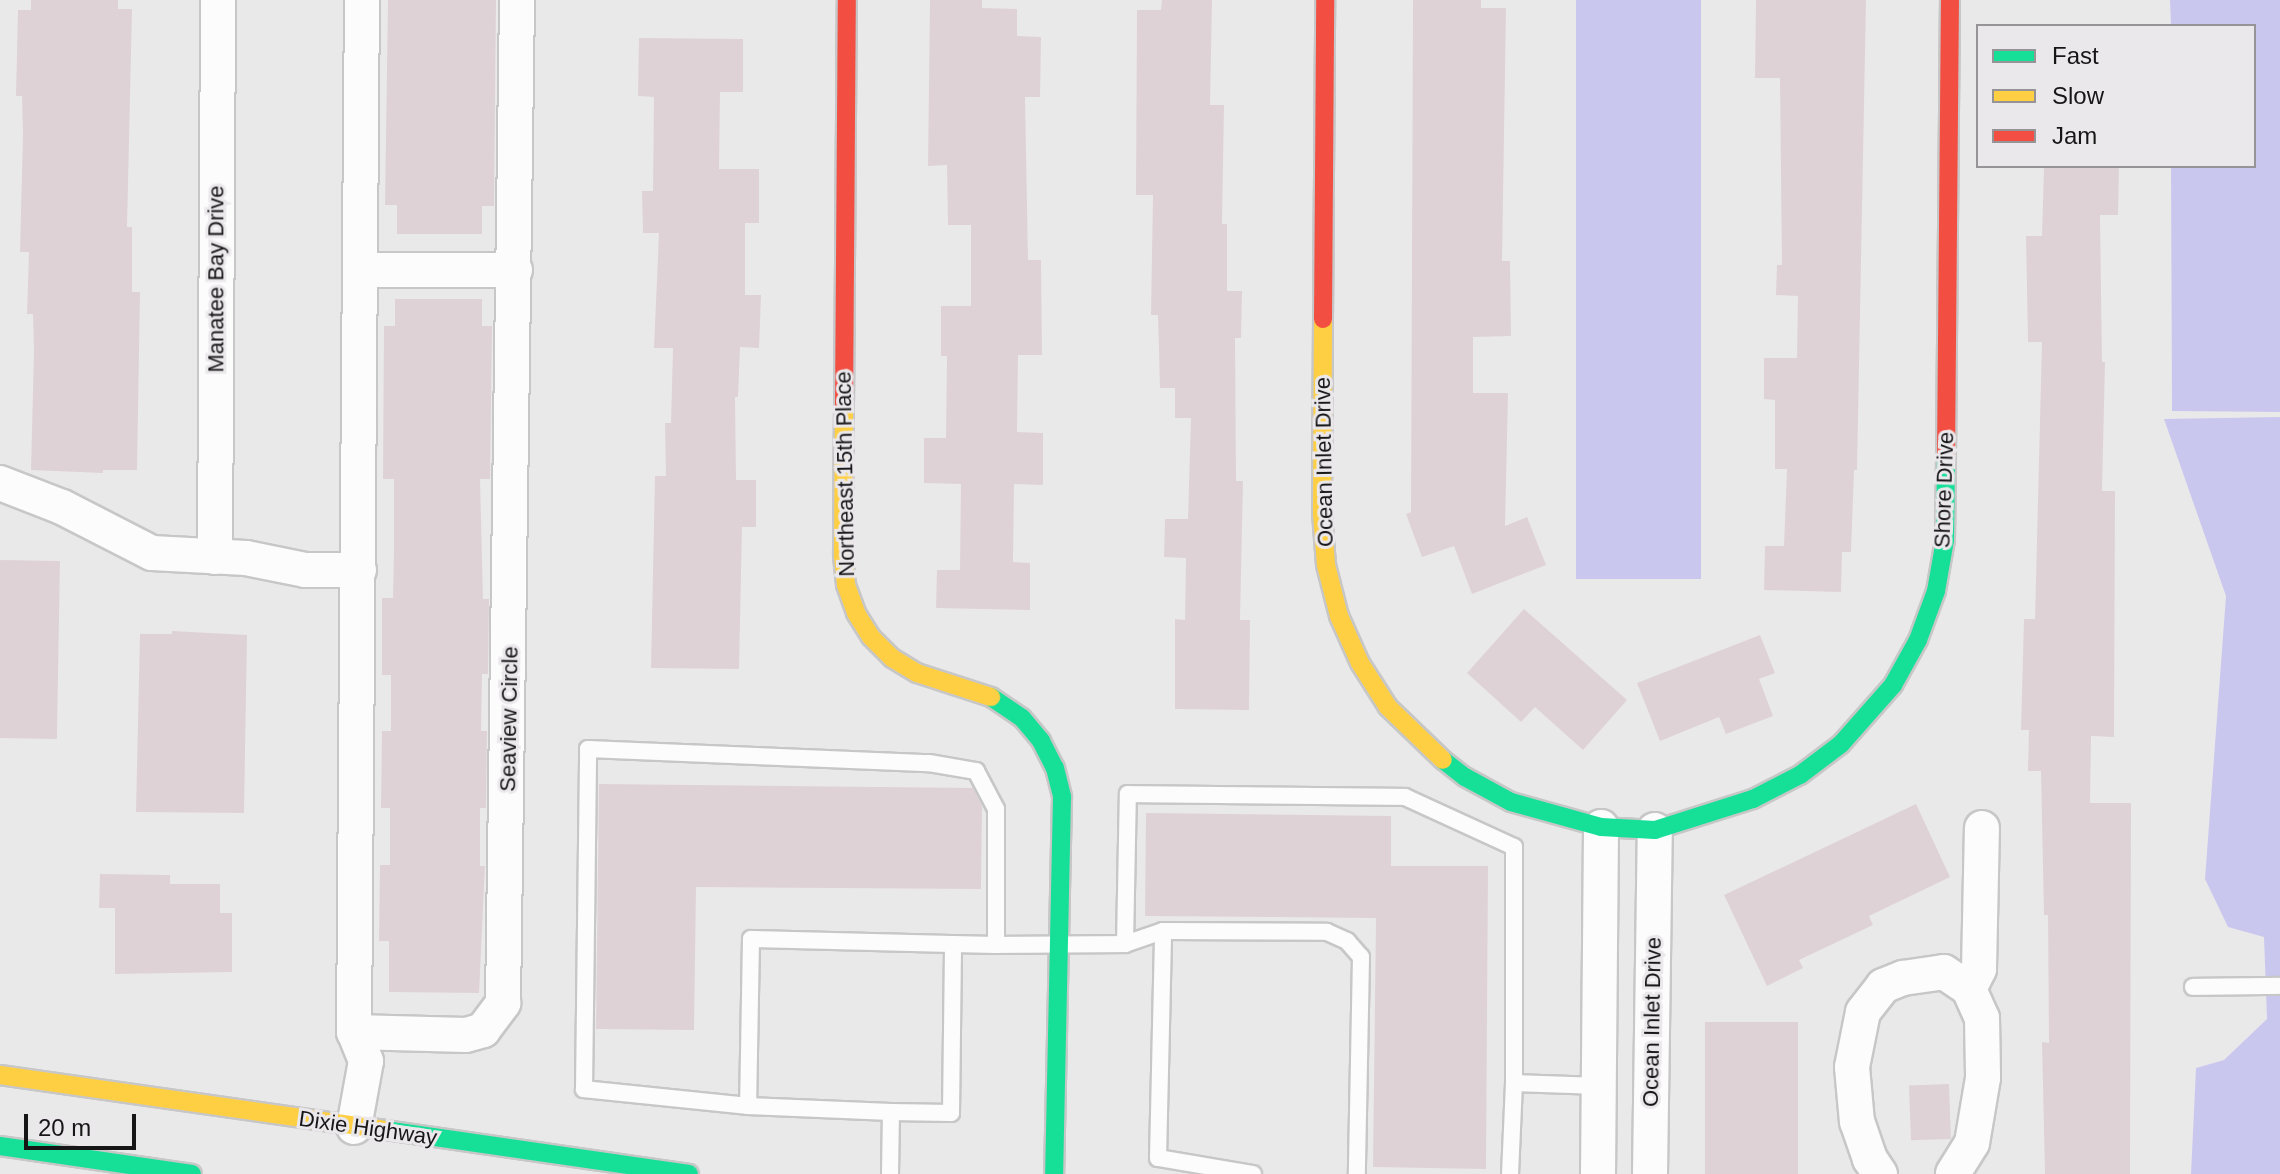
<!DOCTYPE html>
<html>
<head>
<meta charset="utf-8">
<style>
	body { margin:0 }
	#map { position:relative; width:2280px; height:1174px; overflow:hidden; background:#eae9ea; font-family:Helvetica,sans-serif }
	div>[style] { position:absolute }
	.water>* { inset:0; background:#cac7ee; transform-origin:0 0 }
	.building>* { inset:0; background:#ded2d7; transform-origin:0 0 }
	.roads { filter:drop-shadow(2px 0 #c8c7c8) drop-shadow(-2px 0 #c8c7c8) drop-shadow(0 2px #c8c7c8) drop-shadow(0 -2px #c8c7c8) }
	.lane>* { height:16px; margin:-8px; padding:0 8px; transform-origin:8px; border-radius:8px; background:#fcfcfc }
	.street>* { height:34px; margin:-17px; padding:0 17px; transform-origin:17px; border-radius:17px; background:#fcfcfc }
	.fast>* { height:18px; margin:-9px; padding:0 9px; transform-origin:9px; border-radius:9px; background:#16e098 }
	.slow>* { height:18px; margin:-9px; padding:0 9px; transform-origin:9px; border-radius:9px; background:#ffcf43 }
	.jam>* { height:18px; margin:-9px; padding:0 9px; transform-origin:9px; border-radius:9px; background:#f24e42 }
	span { translate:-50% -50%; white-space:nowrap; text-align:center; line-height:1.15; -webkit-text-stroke:6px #ebe8eb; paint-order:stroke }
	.street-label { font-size:22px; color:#171617 }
	.legend { position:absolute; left:1976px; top:24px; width:280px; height:144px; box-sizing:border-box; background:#ebe8eb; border:2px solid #969496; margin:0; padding:10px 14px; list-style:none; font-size:24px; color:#171617 }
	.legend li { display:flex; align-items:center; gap:16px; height:40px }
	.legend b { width:40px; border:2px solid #969496 }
	.scale { position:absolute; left:24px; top:1114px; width:112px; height:36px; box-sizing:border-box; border:4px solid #171617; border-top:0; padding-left:10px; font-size:24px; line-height:28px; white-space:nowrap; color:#171617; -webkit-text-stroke:6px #ebe8eb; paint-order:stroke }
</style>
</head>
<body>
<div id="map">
	<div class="water">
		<i style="left:1576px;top:0;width:125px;height:579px"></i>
		<i style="clip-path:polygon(2170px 0,2280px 0,2280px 412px,2172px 411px,2171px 166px,2254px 166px,2254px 26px,2171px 26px)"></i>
		<i style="clip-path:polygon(2280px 417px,2280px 1174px,2191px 1174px,2196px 1068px,2224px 1060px,2267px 1019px,2264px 937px,2228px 927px,2205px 879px,2226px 596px,2164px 419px)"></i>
	</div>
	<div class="building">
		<i style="clip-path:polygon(31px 0,118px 0,118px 9px,132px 9px,127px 227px,132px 227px,132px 292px,140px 292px,137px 470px,103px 470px,103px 473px,31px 470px,34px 351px,33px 314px,27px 314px,29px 252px,20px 252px,23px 134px,22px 96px,16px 96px,18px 10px,31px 10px)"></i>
		<i style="clip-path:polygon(388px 0,496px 0,494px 206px,482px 206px,482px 234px,397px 234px,397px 205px,385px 205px)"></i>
		<i style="clip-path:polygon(930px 0,982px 0,982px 8px,1017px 9px,1017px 36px,1041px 37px,1040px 97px,1025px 97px,1028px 260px,1041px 260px,1042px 355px,1018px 355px,1017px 432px,1043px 433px,1043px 485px,1014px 484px,1013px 562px,1030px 563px,1030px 610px,936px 608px,937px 570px,960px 570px,961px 484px,924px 483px,924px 438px,946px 438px,947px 356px,941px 356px,941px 306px,971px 306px,971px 225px,948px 225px,947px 165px,928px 166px)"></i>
		<i style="clip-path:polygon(1162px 0,1212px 0,1210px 105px,1224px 105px,1222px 224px,1227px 224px,1227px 291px,1242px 291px,1241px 338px,1235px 338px,1236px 481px,1243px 481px,1240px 620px,1250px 620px,1249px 710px,1175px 709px,1175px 619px,1185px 620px,1186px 558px,1164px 557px,1165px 519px,1188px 519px,1191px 418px,1175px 418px,1175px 388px,1160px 388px,1158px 315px,1151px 315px,1153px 195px,1136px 195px,1137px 10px,1161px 10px)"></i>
		<i style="clip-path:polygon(1413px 0,1481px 0,1481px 8px,1506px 8px,1502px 261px,1510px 261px,1511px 336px,1473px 337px,1473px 393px,1508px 393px,1505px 526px,1527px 517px,1546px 565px,1472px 594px,1454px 546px,1422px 557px,1406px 514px,1411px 512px)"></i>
		<i style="clip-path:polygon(1756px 0,1866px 0,1857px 470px,1854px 470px,1851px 552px,1842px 552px,1841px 592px,1764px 590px,1765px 546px,1784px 546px,1787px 469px,1775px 469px,1775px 400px,1764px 399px,1764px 358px,1797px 358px,1798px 296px,1776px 295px,1777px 265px,1782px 265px,1780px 78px,1755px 78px)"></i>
		<i style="clip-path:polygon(639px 38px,743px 39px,743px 92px,720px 92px,719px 169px,759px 169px,759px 223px,745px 223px,745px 295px,761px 295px,759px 348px,740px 347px,738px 397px,735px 397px,736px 480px,756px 480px,756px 527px,742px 527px,739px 669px,651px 668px,655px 476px,666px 476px,665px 423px,671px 423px,673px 348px,654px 348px,659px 233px,643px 233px,642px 191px,653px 191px,654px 97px,638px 96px)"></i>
		<i style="clip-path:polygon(2044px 166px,2119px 166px,2118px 215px,2100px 215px,2102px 362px,2105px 362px,2102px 491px,2115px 491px,2114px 737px,2091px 736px,2090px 803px,2131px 803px,2130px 1174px,2045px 1174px,2042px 1042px,2049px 1043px,2048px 915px,2044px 915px,2041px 771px,2028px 771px,2029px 730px,2021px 730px,2024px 619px,2035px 619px,2042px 342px,2028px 342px,2026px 236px,2042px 236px)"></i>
		<i style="clip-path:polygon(395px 299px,482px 299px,482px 326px,492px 326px,490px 479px,480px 479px,483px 599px,489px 599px,488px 674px,482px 674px,481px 731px,487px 731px,486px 808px,480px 808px,480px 866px,485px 866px,479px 993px,389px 992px,389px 941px,379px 941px,380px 865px,390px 865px,390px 808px,381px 808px,382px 731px,391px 731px,391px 675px,382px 675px,382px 598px,393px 598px,394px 547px,394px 479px,383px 479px,384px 326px,395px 326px)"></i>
		<i style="left:0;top:560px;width:60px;height:178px;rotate:1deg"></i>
		<i style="clip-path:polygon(1524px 609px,1627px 700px,1583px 750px,1535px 707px,1521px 722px,1467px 673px)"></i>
		<i style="clip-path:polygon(172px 631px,247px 635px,244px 813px,136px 812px,140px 634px,172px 634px)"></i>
		<i style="clip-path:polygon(1760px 635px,1775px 673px,1759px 679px,1773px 716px,1726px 734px,1719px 717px,1660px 741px,1637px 683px)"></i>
		<i style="clip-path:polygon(599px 784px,973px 788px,982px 806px,981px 889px,696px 887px,694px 1030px,596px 1029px)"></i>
		<i style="clip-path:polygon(1916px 804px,1950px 877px,1869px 916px,1873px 925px,1799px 960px,1803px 968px,1767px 986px,1724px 895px)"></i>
		<i style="clip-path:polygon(1146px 813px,1391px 816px,1391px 866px,1488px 866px,1486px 1169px,1373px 1167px,1376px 918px,1145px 916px)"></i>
		<i style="clip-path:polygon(100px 874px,170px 875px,170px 884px,220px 884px,220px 913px,232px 913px,232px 972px,115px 974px,115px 908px,99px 908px)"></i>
		<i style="left:1705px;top:1022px;width:93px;height:152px"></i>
		<i style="left:1949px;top:1084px;width:55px;height:40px;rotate:88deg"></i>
	</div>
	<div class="roads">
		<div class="lane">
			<i style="left:953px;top:944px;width:43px;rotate:1.3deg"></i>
			<i style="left:1125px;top:944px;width:40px;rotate:-18.9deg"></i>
			<i style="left:2193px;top:987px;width:87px;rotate:-0.7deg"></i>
			<i style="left:1514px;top:1083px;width:85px;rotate:2deg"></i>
			<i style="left:748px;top:1106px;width:143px;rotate:2.4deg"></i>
			<i style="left:890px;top:1174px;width:62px;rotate:-89.1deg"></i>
			<i style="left:891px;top:1112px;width:60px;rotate:1deg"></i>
			<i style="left:951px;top:1113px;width:169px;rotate:-89.3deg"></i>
			<i style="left:953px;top:944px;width:202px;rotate:-178.6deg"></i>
			<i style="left:751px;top:939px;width:167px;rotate:91deg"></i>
			<i style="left:748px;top:1106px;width:165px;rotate:-174.1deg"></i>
			<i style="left:584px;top:1089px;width:340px;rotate:-89.3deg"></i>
			<i style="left:588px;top:749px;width:341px;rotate:2.4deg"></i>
			<i style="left:929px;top:763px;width:48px;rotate:9.7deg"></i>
			<i style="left:976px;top:771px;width:43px;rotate:62.2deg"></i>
			<i style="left:996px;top:809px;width:136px;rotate:90deg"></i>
			<i style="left:996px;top:945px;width:129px;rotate:-0.4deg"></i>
			<i style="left:1125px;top:944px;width:150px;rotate:-88.9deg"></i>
			<i style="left:1128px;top:794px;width:277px;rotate:0.6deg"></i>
			<i style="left:1405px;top:797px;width:120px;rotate:24.6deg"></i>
			<i style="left:1514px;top:847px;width:236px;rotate:90deg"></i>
			<i style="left:1514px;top:1083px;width:91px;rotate:92.5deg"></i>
			<i style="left:1253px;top:1174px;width:96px;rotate:-170.4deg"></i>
			<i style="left:1158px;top:1158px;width:227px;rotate:-88.7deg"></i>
			<i style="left:1163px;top:931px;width:164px;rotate:0.3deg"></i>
			<i style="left:1327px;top:932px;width:22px;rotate:24deg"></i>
			<i style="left:1347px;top:941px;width:21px;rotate:49deg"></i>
			<i style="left:1361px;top:957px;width:217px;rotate:91.1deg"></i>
		</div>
		<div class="street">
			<i style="left:360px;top:270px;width:155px"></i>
			<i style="left:0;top:483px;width:66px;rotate:21.2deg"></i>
			<i style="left:62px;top:507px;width:101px;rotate:27.1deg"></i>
			<i style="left:152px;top:553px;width:94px;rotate:3deg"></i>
			<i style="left:246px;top:558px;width:60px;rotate:11.5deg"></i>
			<i style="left:305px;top:570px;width:54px"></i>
			<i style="left:215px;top:557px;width:557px;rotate:-89.69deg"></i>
			<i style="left:1969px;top:989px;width:22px;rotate:-63deg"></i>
			<i style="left:1979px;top:969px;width:141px;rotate:-88.8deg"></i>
			<i style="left:354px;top:1032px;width:112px;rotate:1.5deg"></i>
			<i style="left:466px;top:1035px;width:18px;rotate:-16deg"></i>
			<i style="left:483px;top:1030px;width:34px;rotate:-53deg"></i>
			<i style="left:503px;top:1003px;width:1003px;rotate:-89.2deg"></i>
			<i style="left:354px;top:1127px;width:67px;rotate:-79.7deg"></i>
			<i style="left:366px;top:1061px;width:31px;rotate:-112deg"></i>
			<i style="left:354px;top:1032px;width:1032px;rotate:-89.56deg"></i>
			<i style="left:1598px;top:1174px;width:347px;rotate:-89.5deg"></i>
			<i style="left:1650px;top:1174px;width:344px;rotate:-89.2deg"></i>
			<i style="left:1880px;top:1174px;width:18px;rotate:-124deg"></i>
			<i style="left:1870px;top:1159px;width:39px;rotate:-109deg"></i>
			<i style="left:1857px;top:1122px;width:55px;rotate:-95.2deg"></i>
			<i style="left:1852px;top:1067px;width:56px;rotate:-78.7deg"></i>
			<i style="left:1863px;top:1012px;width:33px;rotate:-52deg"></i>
			<i style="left:1883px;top:986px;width:22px;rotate:-22deg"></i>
			<i style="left:1903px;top:978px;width:41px;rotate:-8.3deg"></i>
			<i style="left:1944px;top:972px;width:30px;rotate:34deg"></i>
			<i style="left:1969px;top:989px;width:32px;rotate:66deg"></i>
			<i style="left:1982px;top:1018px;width:60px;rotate:89deg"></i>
			<i style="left:1983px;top:1078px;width:66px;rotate:99.6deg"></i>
			<i style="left:1972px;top:1143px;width:36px;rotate:122deg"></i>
		</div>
		<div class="fast">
			<i style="left:991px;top:697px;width:37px;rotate:34deg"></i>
			<i style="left:1022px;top:718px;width:30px;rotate:50deg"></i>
			<i style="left:1041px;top:741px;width:30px;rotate:63deg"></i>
			<i style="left:1055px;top:768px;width:30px;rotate:76deg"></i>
			<i style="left:1062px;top:797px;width:377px;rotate:91.2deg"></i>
			<i style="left:1443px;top:760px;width:28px;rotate:38deg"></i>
			<i style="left:1465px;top:777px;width:52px;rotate:28.5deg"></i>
			<i style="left:1511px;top:802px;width:93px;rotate:15.5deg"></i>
			<i style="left:1601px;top:827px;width:54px;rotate:3.2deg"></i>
			<i style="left:1655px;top:830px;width:103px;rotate:-17.6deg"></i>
			<i style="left:1753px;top:799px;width:53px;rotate:-27.1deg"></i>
			<i style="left:1800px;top:775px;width:51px;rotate:-37.1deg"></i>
			<i style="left:1841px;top:744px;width:79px;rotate:-48.6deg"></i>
			<i style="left:1893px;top:685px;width:51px;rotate:-60.9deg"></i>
			<i style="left:1918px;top:640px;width:52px;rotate:-69.8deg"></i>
			<i style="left:1936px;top:591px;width:52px;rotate:-80deg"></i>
			<i style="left:1945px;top:540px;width:85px;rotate:-89.3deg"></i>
			<i style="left:385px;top:1130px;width:307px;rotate:8.2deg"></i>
			<i style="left:0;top:1146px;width:194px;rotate:8.3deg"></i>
		</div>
		<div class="slow">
			<i style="left:1323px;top:319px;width:194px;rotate:90.3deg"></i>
			<i style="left:1322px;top:513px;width:52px;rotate:85.6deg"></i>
			<i style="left:1326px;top:565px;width:53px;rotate:75.7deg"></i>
			<i style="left:1339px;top:616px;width:51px;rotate:65.9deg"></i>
			<i style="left:1360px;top:663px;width:52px;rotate:57.5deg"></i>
			<i style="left:1388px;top:707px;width:76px;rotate:43.9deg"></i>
			<i style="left:844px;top:405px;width:151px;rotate:90.4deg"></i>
			<i style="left:843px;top:556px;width:29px;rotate:84deg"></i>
			<i style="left:846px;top:585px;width:30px;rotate:70deg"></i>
			<i style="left:856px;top:613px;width:28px;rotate:58deg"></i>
			<i style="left:871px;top:637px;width:30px;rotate:45deg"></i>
			<i style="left:892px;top:658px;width:29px;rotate:31deg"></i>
			<i style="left:917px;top:673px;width:78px;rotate:18deg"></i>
			<i style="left:0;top:1075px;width:389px;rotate:8.1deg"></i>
		</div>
		<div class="jam">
			<i style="left:1323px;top:319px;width:319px;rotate:-89.6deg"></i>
			<i style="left:844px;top:405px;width:405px;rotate:-89.6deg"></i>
			<i style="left:1946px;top:455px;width:455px;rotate:-89.5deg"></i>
		</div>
	</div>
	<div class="street-label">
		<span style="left:216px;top:279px;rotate:-90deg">Manatee Bay Drive</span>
		<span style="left:1324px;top:462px;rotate:-91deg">Ocean Inlet Drive</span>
		<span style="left:845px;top:474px;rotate:-91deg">Northeast 15th Place</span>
		<span style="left:1944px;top:490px;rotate:-88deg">Shore Drive</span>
		<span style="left:509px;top:719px;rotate:-89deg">Seaview Circle</span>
		<span style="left:1652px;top:1022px;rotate:-89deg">Ocean Inlet Drive</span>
		<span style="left:368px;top:1128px;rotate:8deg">Dixie Highway</span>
	</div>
	<ul class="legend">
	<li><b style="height:10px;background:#16e098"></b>Fast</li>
	<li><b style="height:10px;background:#ffcf43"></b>Slow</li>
	<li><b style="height:10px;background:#f24e42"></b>Jam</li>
	</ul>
	<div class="scale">20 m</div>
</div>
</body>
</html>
